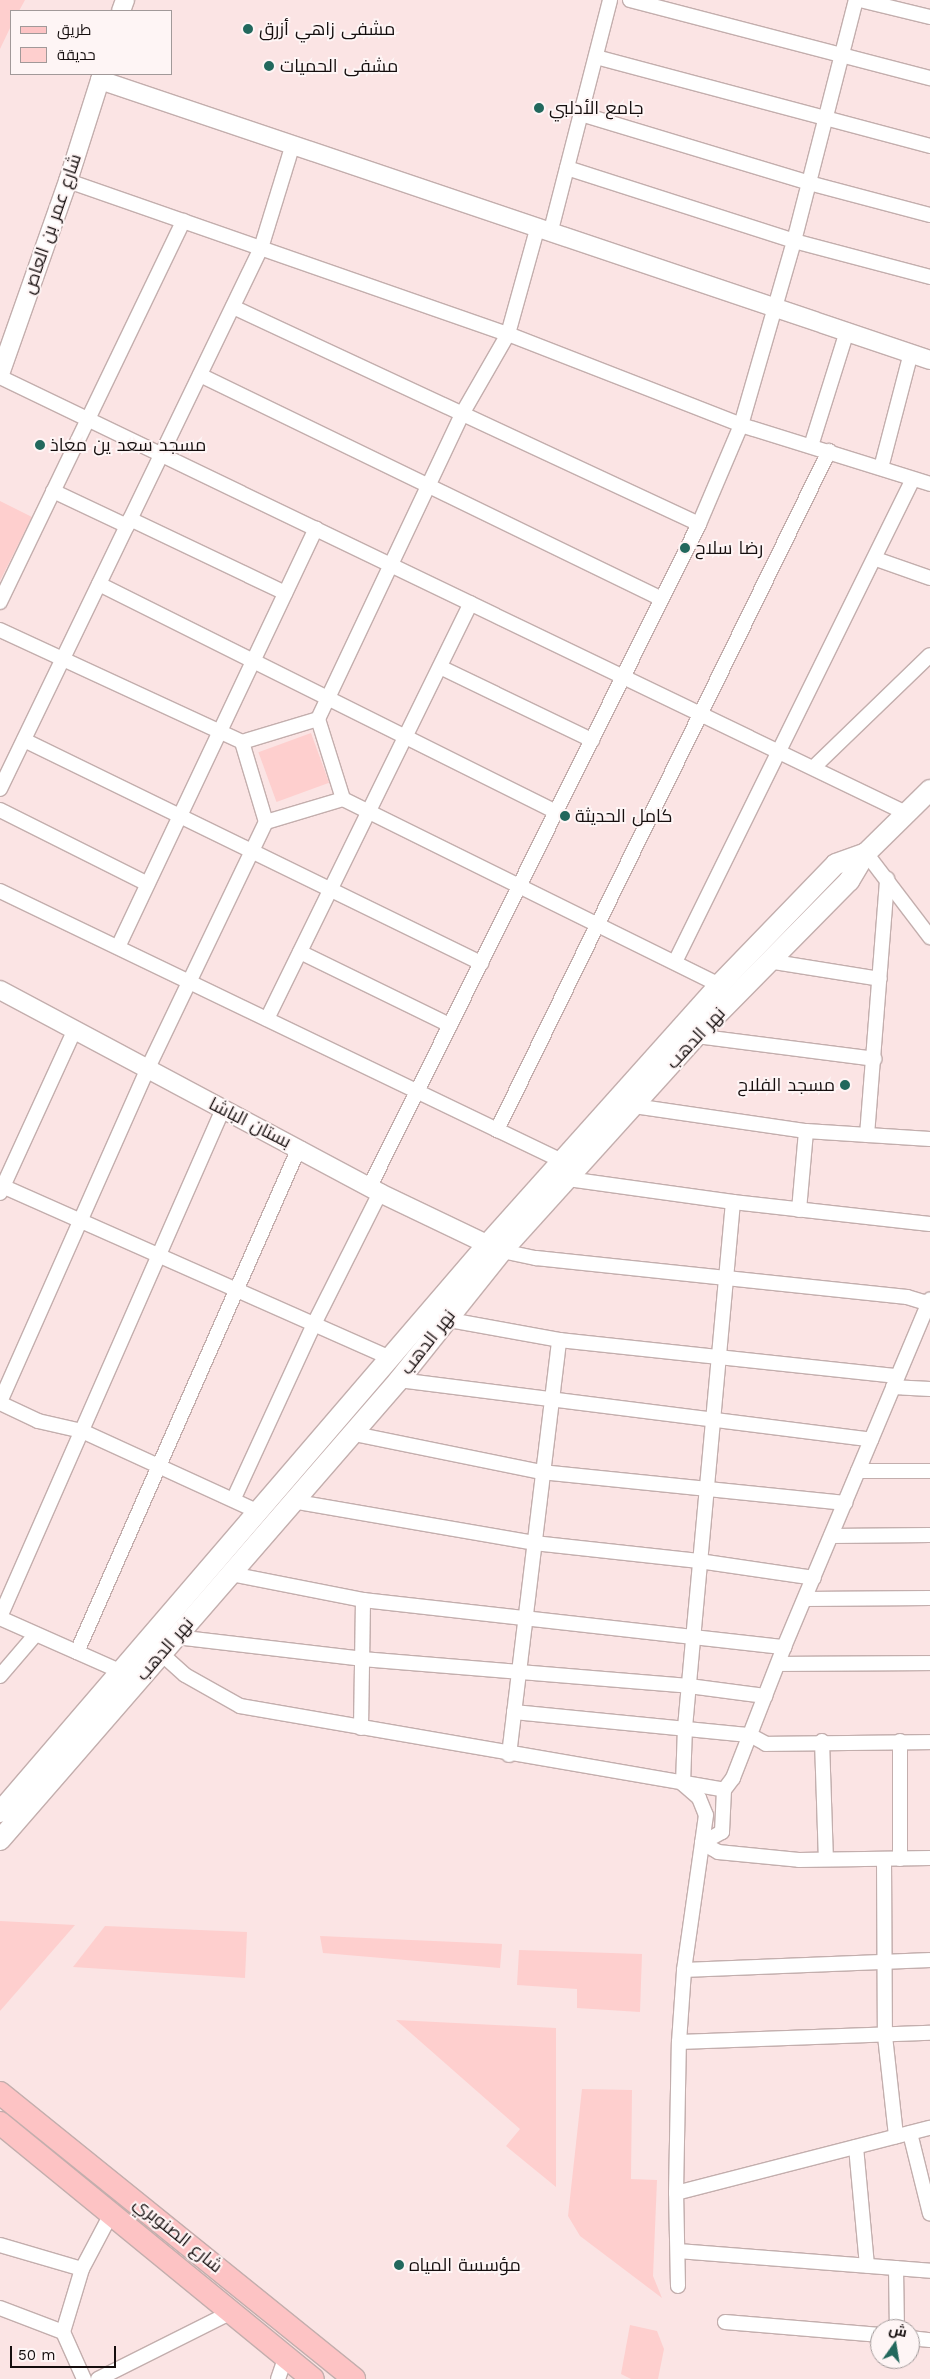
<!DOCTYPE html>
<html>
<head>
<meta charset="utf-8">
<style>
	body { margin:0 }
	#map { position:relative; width:930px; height:2379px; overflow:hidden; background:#fbe4e4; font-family:"Work Sans",Cairo,sans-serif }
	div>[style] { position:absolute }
	.green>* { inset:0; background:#fecfce; transform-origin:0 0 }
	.roads { filter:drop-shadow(1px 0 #c3aead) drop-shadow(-1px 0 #c3aead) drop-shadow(0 1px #c3aead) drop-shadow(0 -1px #c3aead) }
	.minor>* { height:14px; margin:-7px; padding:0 7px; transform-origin:7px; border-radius:7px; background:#fff }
	.tertiary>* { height:18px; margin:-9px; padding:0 9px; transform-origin:9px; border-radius:9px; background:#fff }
	.secondary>* { height:20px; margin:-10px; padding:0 10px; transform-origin:10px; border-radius:10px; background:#fff }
	.primary>* { height:22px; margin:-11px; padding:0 11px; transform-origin:11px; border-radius:11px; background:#fdc3c4 }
	.dots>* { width:14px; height:14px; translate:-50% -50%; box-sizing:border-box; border:2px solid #fef5f5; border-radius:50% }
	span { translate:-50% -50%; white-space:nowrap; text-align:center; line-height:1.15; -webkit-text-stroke:4px #fef5f5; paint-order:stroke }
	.poi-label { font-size:18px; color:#150e0e }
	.left { translate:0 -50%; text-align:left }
	.right { translate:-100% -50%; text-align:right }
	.street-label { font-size:18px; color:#150e0e }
	.legend { position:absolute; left:10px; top:10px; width:162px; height:65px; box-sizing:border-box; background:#fef5f5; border:1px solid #a19999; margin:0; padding:6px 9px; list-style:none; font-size:15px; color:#150e0e }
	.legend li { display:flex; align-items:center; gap:10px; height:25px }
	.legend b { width:25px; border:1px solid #a19999 }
	.north { position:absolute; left:870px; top:2319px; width:50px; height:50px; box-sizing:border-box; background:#fef5f5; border:1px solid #a19999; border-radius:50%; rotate:13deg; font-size:14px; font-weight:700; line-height:20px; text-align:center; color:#150e0e }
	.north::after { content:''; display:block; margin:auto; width:18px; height:22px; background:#22685d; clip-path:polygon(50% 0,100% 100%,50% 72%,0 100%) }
	.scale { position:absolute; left:10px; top:2346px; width:106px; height:22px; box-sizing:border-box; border:2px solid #150e0e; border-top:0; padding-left:6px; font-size:15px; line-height:18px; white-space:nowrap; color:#150e0e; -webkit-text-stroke:4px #fef5f5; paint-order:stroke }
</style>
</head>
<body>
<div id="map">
	<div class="green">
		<i style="clip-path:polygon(0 0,25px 0,19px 11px,11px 11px,11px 26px,0 49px)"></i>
		<i style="clip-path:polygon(0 501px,32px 517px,0 581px)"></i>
		<i style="left:311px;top:733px;width:53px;height:56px;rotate:70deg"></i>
		<i style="clip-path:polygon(0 1921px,75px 1925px,0 2011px)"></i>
		<i style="clip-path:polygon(105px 1926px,247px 1932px,245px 1978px,73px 1967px)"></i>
		<i style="clip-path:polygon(320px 1936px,502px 1944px,500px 1968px,323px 1953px)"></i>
		<i style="clip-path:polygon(519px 1950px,642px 1954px,640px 2012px,577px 2008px,577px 1989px,517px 1985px)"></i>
		<i style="clip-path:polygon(396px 2020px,556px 2028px,556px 2187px,506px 2146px,520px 2129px)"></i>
		<i style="clip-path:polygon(582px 2089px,632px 2090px,631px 2179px,657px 2180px,653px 2276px,662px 2298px,580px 2236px,568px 2216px)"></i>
		<i style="clip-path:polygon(630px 2325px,657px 2331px,664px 2349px,658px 2379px,631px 2379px,621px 2374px)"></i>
	</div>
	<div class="roads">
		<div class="minor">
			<i style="left:630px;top:0;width:310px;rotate:14.6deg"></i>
			<i style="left:860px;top:0;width:72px;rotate:13.7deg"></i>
			<i style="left:596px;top:57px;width:346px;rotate:14.9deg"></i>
			<i style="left:581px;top:114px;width:238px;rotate:16.8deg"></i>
			<i style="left:809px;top:183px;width:125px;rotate:14.8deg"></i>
			<i style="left:567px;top:168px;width:238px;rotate:17.8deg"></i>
			<i style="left:794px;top:241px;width:141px;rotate:14.8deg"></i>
			<i style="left:68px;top:181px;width:466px;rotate:19.2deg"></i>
			<i style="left:508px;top:334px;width:250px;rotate:21.3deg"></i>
			<i style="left:741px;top:425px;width:198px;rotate:17.3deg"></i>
			<i style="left:551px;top:230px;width:237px;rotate:-75.6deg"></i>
			<i style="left:233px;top:307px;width:514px;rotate:24.97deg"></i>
			<i style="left:200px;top:375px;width:513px;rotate:25.87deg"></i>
			<i style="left:0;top:377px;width:1005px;rotate:25.7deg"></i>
			<i style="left:811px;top:446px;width:121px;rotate:-72.6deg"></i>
			<i style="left:881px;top:468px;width:119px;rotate:-75.4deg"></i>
			<i style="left:53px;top:491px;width:82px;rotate:25.3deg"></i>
			<i style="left:130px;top:519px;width:172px;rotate:25.5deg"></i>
			<i style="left:876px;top:559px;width:57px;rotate:19.4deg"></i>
			<i style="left:99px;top:584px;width:511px;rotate:26.51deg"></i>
			<i style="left:0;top:602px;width:423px;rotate:-64.3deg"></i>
			<i style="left:0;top:630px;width:267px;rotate:24.8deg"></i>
			<i style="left:242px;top:742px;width:79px;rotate:-16.8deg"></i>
			<i style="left:318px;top:719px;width:84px;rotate:72.6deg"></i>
			<i style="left:440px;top:667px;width:169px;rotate:25.7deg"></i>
			<i style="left:318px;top:719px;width:337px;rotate:-64.7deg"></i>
			<i style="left:462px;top:414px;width:92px;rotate:-60.1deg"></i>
			<i style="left:508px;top:334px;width:112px;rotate:-74.5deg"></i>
			<i style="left:24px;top:740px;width:509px;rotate:26.01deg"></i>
			<i style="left:242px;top:742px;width:84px;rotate:73.3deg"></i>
			<i style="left:266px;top:822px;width:80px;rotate:-16.6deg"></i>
			<i style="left:343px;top:799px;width:419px;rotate:26.3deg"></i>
			<i style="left:814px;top:767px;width:161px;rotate:-44deg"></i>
			<i style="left:0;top:789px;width:601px;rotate:-64.25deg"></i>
			<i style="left:261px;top:248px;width:109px;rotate:-72.9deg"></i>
			<i style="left:0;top:810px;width:165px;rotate:26.6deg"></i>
			<i style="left:866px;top:853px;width:106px;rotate:52.7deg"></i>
			<i style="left:0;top:891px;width:623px;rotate:25.66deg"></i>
			<i style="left:118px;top:947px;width:463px;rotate:-64.7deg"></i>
			<i style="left:300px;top:952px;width:167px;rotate:26deg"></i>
			<i style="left:768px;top:961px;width:113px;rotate:9.1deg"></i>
			<i style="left:675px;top:962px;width:538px;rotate:-63.77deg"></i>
			<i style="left:267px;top:1019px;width:463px;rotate:-63.9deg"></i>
			<i style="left:696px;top:1036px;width:180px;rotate:7.3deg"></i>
			<i style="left:634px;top:1106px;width:174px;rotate:8.3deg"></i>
			<i style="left:806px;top:1131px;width:124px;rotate:3.7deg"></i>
			<i style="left:497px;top:1130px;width:756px;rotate:-63.94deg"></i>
			<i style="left:867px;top:1135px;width:257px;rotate:-85.5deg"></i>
			<i style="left:568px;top:1179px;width:167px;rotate:7.9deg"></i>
			<i style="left:733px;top:1202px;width:198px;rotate:6.4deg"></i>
			<i style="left:0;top:1185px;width:427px;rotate:23.9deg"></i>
			<i style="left:370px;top:1186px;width:739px;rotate:-63.57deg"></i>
			<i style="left:699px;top:524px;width:108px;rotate:-67deg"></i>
			<i style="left:741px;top:425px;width:191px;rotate:-73.9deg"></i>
			<i style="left:794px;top:241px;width:249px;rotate:-75.6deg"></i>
			<i style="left:0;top:1193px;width:178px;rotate:-65.4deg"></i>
			<i style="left:733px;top:1202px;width:527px;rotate:95.22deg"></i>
			<i style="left:685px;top:1727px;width:57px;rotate:92deg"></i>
			<i style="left:683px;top:1784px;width:21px;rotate:41deg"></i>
			<i style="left:699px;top:1798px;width:18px;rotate:68deg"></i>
			<i style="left:706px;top:1815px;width:28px;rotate:98deg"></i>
			<i style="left:702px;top:1843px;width:18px;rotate:29deg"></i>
			<i style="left:718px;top:1852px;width:81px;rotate:5.6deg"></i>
			<i style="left:799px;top:1860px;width:131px;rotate:-0.9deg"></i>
			<i style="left:799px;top:1210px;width:79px;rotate:-84.9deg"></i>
			<i style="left:502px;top:1251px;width:35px;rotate:12deg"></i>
			<i style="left:536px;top:1258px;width:373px;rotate:6deg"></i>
			<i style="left:907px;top:1297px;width:24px;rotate:17deg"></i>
			<i style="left:444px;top:1319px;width:117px;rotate:10.3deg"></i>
			<i style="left:559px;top:1340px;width:340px;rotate:6.1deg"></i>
			<i style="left:399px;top:1380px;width:476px;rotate:7.2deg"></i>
			<i style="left:893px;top:1387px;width:37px;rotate:3deg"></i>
			<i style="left:0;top:1402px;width:363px;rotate:-66.1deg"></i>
			<i style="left:147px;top:1070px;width:275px;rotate:-64.4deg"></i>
			<i style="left:0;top:1403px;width:42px;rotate:25.3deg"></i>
			<i style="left:38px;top:1421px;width:45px;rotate:12.8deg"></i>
			<i style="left:82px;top:1431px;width:192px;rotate:24.6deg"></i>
			<i style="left:350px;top:1433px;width:195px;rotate:11.5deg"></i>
			<i style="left:541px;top:1472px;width:306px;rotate:5.8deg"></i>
			<i style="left:858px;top:1471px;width:72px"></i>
			<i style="left:234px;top:1498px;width:192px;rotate:-65.3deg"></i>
			<i style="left:314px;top:1324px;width:147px;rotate:-63.3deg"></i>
			<i style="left:292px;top:1501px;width:246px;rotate:9.8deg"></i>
			<i style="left:534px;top:1543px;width:166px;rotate:6.2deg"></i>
			<i style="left:699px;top:1561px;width:116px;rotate:8.4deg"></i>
			<i style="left:831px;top:1536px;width:99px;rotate:-0.6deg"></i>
			<i style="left:231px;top:1574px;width:135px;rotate:11.1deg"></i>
			<i style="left:363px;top:1600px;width:424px;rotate:6.4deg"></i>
			<i style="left:805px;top:1599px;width:125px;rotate:-0.5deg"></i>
			<i style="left:0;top:1617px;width:555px;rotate:-66.3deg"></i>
			<i style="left:0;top:1618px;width:133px;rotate:23.9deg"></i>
			<i style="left:176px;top:1637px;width:187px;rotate:6.7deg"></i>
			<i style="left:362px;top:1659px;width:328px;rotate:4.7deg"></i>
			<i style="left:689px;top:1686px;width:77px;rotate:7.5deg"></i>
			<i style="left:155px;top:1648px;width:40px;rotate:42deg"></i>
			<i style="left:185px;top:1675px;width:63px;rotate:29.4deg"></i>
			<i style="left:240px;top:1706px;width:491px;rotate:9.8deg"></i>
			<i style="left:77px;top:1652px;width:551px;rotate:-66.23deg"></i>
			<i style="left:779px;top:1664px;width:151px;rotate:-0.4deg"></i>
			<i style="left:0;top:1676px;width:55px;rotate:-49.4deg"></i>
			<i style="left:514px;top:1712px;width:237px;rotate:5.6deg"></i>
			<i style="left:750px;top:1735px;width:18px;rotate:29deg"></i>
			<i style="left:766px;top:1744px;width:164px;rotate:-0.7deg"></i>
			<i style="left:361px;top:1728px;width:128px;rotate:-89.1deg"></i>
			<i style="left:822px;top:1741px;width:118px;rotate:88.1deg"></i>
			<i style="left:900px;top:1741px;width:118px;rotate:90deg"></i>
			<i style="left:509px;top:1755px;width:418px;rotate:-83.1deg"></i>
			<i style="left:884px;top:1859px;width:177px;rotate:89.7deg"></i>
			<i style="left:885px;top:2036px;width:101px;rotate:83.7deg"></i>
			<i style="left:684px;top:1970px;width:246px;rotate:-2.3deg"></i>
			<i style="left:679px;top:2042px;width:251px;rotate:-2.1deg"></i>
			<i style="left:910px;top:2133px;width:83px;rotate:76.1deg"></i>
			<i style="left:856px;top:2147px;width:119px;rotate:84.7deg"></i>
			<i style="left:676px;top:2193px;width:262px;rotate:-14.4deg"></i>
			<i style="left:0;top:2245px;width:85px;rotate:16.3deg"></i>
			<i style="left:678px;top:2251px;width:253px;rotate:4.5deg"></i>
			<i style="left:896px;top:2268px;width:61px;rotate:89.1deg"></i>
			<i style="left:678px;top:2286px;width:93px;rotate:-91.2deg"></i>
			<i style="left:676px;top:2193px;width:151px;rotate:-88.9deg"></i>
			<i style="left:679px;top:2042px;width:72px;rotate:-86deg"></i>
			<i style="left:684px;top:1970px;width:128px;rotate:-81.9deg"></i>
			<i style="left:702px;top:1843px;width:23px;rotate:-29deg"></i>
			<i style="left:722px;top:1832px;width:42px;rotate:-87.3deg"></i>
			<i style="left:724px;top:1790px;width:15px;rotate:-53deg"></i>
			<i style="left:733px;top:1778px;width:141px;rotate:-68.7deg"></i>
			<i style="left:784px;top:1647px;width:377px;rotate:-67.2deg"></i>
			<i style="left:0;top:2308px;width:67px;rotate:20.9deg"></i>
			<i style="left:725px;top:2322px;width:156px;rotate:4.8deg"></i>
			<i style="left:910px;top:2338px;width:20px;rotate:6deg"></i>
			<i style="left:84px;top:2379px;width:51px;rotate:-114.1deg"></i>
			<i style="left:63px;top:2332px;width:66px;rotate:-73.2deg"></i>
			<i style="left:82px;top:2269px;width:62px;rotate:-62.2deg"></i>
			<i style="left:98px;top:2379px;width:150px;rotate:-26.6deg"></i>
			<i style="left:278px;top:2379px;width:24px;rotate:-71deg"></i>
		</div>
		<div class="tertiary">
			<i style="left:121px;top:11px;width:12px;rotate:-70deg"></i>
			<i style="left:100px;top:80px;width:876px;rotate:18.64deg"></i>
			<i style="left:0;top:374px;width:205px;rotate:-70.6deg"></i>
			<i style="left:68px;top:181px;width:112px;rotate:-72.4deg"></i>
			<i style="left:0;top:990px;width:431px;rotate:28.1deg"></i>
			<i style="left:380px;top:1193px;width:132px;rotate:25.6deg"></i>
		</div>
		<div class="secondary">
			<i style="left:0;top:1812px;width:746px;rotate:-49.35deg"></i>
			<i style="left:486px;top:1246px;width:350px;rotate:-48.2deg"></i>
			<i style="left:719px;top:985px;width:168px;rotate:-46deg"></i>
			<i style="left:836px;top:864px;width:32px;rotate:-20deg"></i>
			<i style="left:0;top:1840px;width:609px;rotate:-49.06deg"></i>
			<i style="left:399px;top:1380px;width:165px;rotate:-51.4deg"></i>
			<i style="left:502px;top:1251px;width:290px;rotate:-47.9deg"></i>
			<i style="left:696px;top:1036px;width:218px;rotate:-45.4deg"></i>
			<i style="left:849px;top:881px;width:33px;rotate:-59deg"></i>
			<i style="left:866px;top:853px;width:90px;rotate:-44.5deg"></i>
		</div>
		<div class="primary">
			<i style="left:0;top:2093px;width:455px;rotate:38.9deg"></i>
			<i style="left:0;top:2123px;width:404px;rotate:39.3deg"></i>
		</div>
	</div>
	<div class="dots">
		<i style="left:248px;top:29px;background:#22685d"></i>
		<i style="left:269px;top:66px;background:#22685d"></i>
		<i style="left:539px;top:108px;background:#22685d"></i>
		<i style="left:40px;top:445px;background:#22685d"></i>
		<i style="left:685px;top:548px;background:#22685d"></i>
		<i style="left:565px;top:816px;background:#22685d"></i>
		<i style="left:845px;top:1085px;background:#22685d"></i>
		<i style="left:399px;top:2265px;background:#22685d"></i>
	</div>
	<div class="poi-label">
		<span class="left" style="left:259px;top:29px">مشفى زاهي أزرق</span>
		<span class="left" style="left:280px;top:66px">مشفى الحميات</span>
		<span class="left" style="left:549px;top:108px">جامع الأدلبي</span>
		<span class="left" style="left:50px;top:445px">مسجد سعد ين معاذ</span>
		<span class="left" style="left:695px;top:548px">رضا سلاح</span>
		<span class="left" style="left:575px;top:816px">كامل الحديثة</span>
		<span class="right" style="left:835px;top:1085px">مسجد الفلاح</span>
		<span class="left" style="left:409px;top:2265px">مؤسسة المياه</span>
	</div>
	<div class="street-label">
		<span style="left:52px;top:224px;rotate:-71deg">شارع عمر بن العاص</span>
		<span style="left:696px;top:1038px;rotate:-47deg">نهر الدهب</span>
		<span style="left:250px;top:1123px;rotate:27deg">بستان الباشا</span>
		<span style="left:428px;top:1342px;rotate:-52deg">نهر الدهب</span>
		<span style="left:165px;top:1649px;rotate:-49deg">نهر الدهب</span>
		<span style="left:178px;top:2235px;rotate:39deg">شارع الصنوبري</span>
	</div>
	<ul class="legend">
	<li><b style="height:6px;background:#fdc3c4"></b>طريق</li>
	<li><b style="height:14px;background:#fecfce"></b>حديقة</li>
	</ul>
	<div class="north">ش</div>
	<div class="scale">50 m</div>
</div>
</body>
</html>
